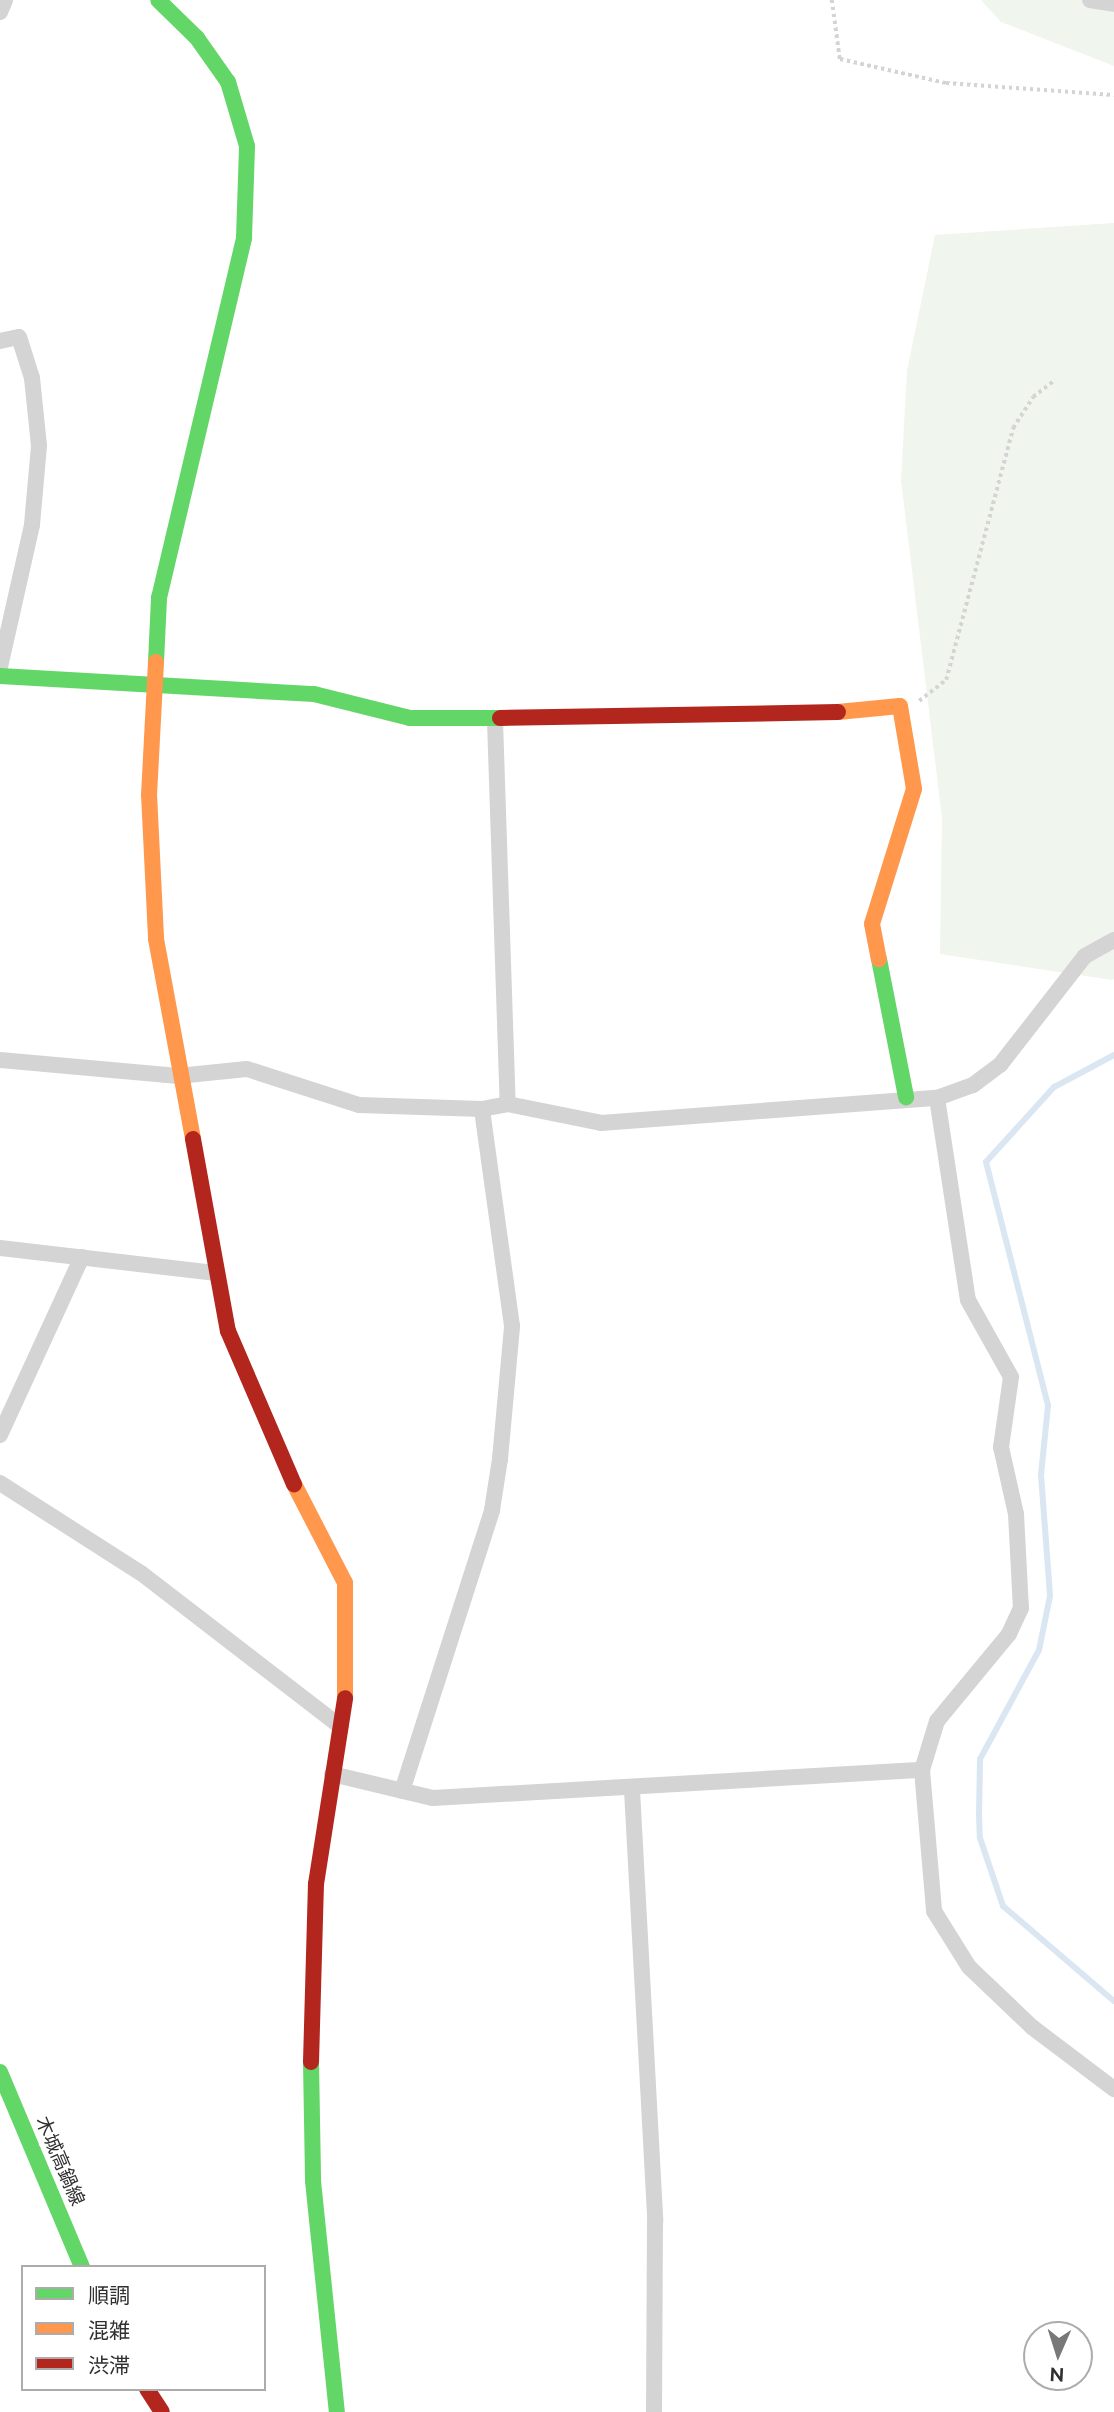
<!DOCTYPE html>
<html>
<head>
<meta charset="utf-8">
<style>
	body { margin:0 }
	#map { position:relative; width:1114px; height:2412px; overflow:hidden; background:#fff; font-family:Raleway,"Noto Sans JP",sans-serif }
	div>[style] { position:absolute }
	.green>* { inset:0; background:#f0f5ed }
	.stream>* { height:6px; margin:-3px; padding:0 3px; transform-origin:3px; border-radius:3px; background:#dae6f2 }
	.path>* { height:3.5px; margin-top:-1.75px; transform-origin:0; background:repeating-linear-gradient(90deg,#d4d4d4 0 3.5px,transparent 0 7px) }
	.street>* { height:16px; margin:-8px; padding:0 8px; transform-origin:8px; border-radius:8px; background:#d4d4d4 }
	.fast>* { height:16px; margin:-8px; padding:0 8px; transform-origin:8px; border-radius:8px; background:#63d668 }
	.slow>* { height:16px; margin:-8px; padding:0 8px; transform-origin:8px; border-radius:8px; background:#ff974d }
	.jam>* { height:16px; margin:-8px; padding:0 8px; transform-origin:8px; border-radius:8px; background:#b3261e }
	span { translate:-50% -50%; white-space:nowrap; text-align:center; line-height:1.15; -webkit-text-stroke:7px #fff; paint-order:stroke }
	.street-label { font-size:19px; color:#303030 }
	.legend { position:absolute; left:21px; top:2265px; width:245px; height:126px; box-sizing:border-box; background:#fff; border:2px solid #acacac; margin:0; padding:9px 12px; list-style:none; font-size:21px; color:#303030 }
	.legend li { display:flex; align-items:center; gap:14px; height:35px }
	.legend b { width:35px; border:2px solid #acacac }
	.north { position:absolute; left:1023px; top:2321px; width:70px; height:70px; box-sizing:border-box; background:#fff; border:2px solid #acacac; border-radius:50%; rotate:183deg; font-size:19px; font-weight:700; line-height:28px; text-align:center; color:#303030 }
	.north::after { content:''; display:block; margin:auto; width:24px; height:32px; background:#787878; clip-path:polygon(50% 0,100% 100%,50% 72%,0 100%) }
</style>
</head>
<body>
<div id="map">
	<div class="green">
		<i style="clip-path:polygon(981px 0,1114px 0,1114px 66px,1001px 22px)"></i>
		<i style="clip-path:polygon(1114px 223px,1114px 979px,1112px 980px,940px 954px,942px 818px,901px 480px,907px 371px,935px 235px)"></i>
	</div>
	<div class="stream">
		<i style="left:1114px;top:1055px;width:68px;rotate:151.9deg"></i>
		<i style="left:1054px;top:1087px;width:101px;rotate:132.2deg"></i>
		<i style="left:986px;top:1162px;width:252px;rotate:75.7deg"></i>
		<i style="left:1048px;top:1406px;width:69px;rotate:95.8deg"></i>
		<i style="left:1041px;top:1475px;width:121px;rotate:85.7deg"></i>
		<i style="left:1050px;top:1596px;width:55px;rotate:101.5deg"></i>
		<i style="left:1039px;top:1650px;width:124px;rotate:118.4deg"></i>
		<i style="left:980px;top:1759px;width:55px;rotate:91deg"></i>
		<i style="left:979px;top:1814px;width:24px;rotate:88deg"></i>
		<i style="left:980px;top:1838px;width:72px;rotate:71.3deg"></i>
		<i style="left:1003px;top:1906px;width:146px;rotate:40.6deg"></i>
	</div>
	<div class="path">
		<i style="left:832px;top:0;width:60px;rotate:82.3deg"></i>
		<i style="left:840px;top:59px;width:109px;rotate:12.8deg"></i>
		<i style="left:946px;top:83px;width:168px;rotate:4.1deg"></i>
		<i style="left:919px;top:701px;width:34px;rotate:-38deg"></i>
		<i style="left:946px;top:680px;width:261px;rotate:-75.1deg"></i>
		<i style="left:1013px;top:428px;width:37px;rotate:-57deg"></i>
		<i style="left:1033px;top:397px;width:28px;rotate:-38deg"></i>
	</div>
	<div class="street">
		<i style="left:1090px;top:0;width:24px;rotate:9deg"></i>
		<i style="left:0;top:12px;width:13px;rotate:-67deg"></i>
		<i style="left:0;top:341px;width:19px;rotate:-12deg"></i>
		<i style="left:19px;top:337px;width:43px;rotate:72.4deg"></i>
		<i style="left:32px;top:378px;width:68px;rotate:84.1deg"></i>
		<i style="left:39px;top:446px;width:79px;rotate:95.1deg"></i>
		<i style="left:32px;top:525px;width:146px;rotate:102.7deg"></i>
		<i style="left:495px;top:721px;width:383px;rotate:88.1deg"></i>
		<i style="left:0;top:1060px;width:179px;rotate:5.1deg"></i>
		<i style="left:178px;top:1076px;width:69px;rotate:-5.8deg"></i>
		<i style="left:247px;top:1069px;width:118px;rotate:17.8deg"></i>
		<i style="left:359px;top:1105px;width:123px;rotate:1.9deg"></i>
		<i style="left:482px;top:1109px;width:26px;rotate:-11deg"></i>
		<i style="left:508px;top:1104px;width:95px;rotate:11.5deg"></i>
		<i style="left:601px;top:1123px;width:337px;rotate:-4.3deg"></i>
		<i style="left:937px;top:1098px;width:38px;rotate:-20deg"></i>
		<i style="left:973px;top:1085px;width:34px;rotate:-37deg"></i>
		<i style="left:1000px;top:1065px;width:138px;rotate:-52.1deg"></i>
		<i style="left:1085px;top:956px;width:33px;rotate:-29deg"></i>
		<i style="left:937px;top:1098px;width:204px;rotate:81.3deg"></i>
		<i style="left:968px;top:1300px;width:88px;rotate:60.8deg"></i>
		<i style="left:1011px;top:1377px;width:71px;rotate:98.1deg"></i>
		<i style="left:1001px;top:1447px;width:69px;rotate:77.4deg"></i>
		<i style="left:1016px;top:1514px;width:94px;rotate:87deg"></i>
		<i style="left:1021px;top:1608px;width:29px;rotate:115deg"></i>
		<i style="left:1009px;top:1634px;width:113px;rotate:129.6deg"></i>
		<i style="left:937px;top:1721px;width:51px;rotate:107deg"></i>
		<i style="left:922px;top:1770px;width:142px;rotate:85.1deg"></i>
		<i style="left:934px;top:1911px;width:66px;rotate:58deg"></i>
		<i style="left:969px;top:1967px;width:87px;rotate:43.6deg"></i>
		<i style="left:1032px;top:2027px;width:103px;rotate:37.1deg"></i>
		<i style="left:0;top:1248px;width:216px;rotate:6.6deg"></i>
		<i style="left:0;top:1435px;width:196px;rotate:-65.3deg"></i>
		<i style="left:0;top:1483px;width:167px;rotate:32.6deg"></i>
		<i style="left:141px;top:1573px;width:252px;rotate:37.6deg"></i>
		<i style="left:332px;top:1774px;width:104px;rotate:13.4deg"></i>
		<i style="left:433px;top:1798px;width:490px;rotate:-3.3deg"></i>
		<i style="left:632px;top:1790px;width:432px;rotate:86.9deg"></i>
		<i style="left:655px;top:2221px;width:191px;rotate:90.3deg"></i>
		<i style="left:402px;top:1791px;width:295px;rotate:-72.2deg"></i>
		<i style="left:492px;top:1510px;width:52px;rotate:-81.1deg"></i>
		<i style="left:500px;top:1459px;width:134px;rotate:-84.8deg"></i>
		<i style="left:512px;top:1326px;width:219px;rotate:-97.9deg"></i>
	</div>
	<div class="fast">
		<i style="left:156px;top:662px;width:64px;rotate:-87.3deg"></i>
		<i style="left:159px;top:598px;width:370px;rotate:-76.7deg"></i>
		<i style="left:244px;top:238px;width:92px;rotate:-88.1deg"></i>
		<i style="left:247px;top:146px;width:67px;rotate:-106.5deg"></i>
		<i style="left:228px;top:82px;width:54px;rotate:-125.2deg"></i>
		<i style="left:197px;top:38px;width:54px;rotate:-135.7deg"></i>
		<i style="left:0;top:676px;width:315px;rotate:3.3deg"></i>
		<i style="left:314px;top:694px;width:99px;rotate:14deg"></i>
		<i style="left:410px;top:718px;width:90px"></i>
		<i style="left:879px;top:959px;width:141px;rotate:78.9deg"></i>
		<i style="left:311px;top:2062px;width:119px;rotate:89deg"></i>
		<i style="left:313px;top:2181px;width:232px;rotate:84.1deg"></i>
		<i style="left:0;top:2072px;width:212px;rotate:67.2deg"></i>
	</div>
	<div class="slow">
		<i style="left:156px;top:662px;width:132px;rotate:93deg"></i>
		<i style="left:149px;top:794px;width:145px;rotate:87.2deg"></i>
		<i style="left:156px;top:939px;width:203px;rotate:79.5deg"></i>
		<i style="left:838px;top:712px;width:62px;rotate:-5.5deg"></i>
		<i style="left:900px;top:706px;width:84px;rotate:80.4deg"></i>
		<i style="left:914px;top:789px;width:141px;rotate:107.3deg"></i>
		<i style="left:872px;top:924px;width:36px;rotate:79deg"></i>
		<i style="left:294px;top:1484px;width:111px;rotate:62.7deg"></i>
		<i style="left:345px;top:1583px;width:115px;rotate:90deg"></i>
	</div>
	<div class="jam">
		<i style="left:500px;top:718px;width:338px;rotate:-1deg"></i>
		<i style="left:193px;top:1139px;width:195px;rotate:79.7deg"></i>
		<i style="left:228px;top:1331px;width:167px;rotate:66.7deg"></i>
		<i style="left:311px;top:2062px;width:178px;rotate:-88.4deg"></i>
		<i style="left:316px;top:1884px;width:188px;rotate:-81.1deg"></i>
		<i style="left:147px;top:2389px;width:27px;rotate:57deg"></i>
	</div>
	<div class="street-label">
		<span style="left:60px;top:2161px;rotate:67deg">木城高鍋線</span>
	</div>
	<ul class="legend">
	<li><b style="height:9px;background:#63d668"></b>順調</li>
	<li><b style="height:9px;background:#ff974d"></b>混雑</li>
	<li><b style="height:9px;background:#b3261e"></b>渋滞</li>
	</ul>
	<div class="north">N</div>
</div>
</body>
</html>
